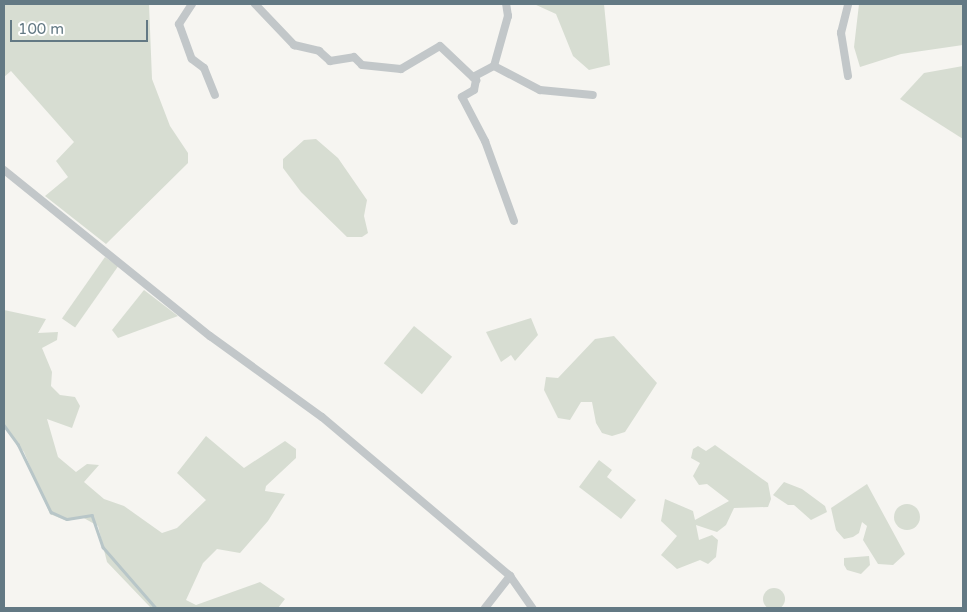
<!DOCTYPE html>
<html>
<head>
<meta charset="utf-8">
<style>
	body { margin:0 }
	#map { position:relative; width:967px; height:612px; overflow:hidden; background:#f6f5f1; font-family:"Varela Round",sans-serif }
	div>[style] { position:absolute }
	.green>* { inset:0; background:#d7ddd2; transform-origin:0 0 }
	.round { border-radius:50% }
	.stream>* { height:2.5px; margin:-1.25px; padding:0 1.25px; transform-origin:1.25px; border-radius:1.25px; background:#b8c6c8 }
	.street>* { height:8px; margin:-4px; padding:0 4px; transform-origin:4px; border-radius:4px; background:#c2c7c9 }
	span { translate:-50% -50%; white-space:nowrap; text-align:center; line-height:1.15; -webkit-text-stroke:5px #fff; paint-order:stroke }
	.frame { position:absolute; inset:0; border:5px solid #637984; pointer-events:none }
	.scale { position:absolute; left:10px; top:20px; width:138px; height:22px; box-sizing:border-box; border:2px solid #637984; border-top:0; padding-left:6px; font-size:15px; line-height:18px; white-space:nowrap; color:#637984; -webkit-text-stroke:4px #fff; paint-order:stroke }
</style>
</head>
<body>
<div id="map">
	<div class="green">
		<i style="clip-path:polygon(4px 4px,149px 4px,152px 79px,170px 126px,188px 153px,188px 163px,106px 244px,45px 196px,68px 177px,56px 161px,74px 142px,11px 71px,4px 77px)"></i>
		<i style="clip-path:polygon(534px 4px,604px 4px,610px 65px,589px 70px,573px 56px,556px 14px)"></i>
		<i style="clip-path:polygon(859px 4px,963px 4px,963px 45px,901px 54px,860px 67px,854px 47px)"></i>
		<i style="clip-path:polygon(963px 66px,963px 139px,900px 99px,924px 73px)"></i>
		<i style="clip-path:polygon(316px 139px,338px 158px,367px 200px,364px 216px,368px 233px,362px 237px,347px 237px,301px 192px,283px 168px,283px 159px,304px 140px)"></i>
		<i style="left:105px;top:257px;width:16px;height:75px;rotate:35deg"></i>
		<i style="clip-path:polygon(144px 290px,178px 316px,118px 338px,112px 330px)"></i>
		<i style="clip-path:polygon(4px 310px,46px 319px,38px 333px,58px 332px,57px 340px,42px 348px,52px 372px,51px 386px,60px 395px,75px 397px,80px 406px,72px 428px,47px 419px,58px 457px,76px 472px,87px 464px,99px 465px,84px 482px,104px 499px,124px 506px,162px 533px,177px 528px,206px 500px,177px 473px,206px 436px,244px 468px,285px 441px,296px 449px,296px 458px,266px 486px,265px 491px,285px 494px,268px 521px,240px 553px,217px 549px,203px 563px,186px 600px,196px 605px,260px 582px,285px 599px,278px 608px,151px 608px,107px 562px,98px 526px,82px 517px,67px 521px,50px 514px,24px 452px,4px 428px)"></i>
		<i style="clip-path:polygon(531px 318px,538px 335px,515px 361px,511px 355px,501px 362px,486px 332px)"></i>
		<i style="left:414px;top:326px;width:49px;height:48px;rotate:39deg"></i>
		<i style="clip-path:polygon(614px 336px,657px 383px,625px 432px,612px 436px,602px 433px,596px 423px,592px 402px,581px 402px,570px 420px,558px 418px,544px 390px,546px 377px,558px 378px,595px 339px)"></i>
		<i style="clip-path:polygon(715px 445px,768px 483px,771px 499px,768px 507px,734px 508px,726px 525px,717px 532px,696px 525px,699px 540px,712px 535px,718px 540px,716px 557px,708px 564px,700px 560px,677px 569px,661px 555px,677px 536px,661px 521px,665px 499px,693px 511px,695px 520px,729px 501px,707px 484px,699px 485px,693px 476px,700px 463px,691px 458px,693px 449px,698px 446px,706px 451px)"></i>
		<i style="clip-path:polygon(599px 460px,612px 470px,607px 477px,636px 500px,621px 519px,579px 487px)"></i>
		<i style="clip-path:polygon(784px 482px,802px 489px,825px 506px,827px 512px,811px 520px,794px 505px,788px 505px,773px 495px)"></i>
		<i style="clip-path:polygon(867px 484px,905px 554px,893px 565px,878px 564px,863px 540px,867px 526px,862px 522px,859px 533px,853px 537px,844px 539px,836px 530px,831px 508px)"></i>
		<i class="round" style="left:894px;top:504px;width:26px;height:26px"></i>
		<i style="clip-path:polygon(869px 556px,870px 565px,861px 574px,847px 570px,844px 565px,844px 558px)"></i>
		<i class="round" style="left:763px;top:588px;width:22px;height:22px"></i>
	</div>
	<div class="stream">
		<i style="left:4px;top:425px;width:24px;rotate:54deg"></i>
		<i style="left:18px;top:444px;width:76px;rotate:64.1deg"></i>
		<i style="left:51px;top:512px;width:17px;rotate:24deg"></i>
		<i style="left:67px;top:519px;width:25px;rotate:-9deg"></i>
		<i style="left:92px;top:515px;width:34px;rotate:71deg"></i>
		<i style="left:103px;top:547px;width:81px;rotate:49deg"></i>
	</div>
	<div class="street">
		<i style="left:192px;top:4px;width:24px;rotate:123deg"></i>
		<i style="left:179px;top:24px;width:37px;rotate:70deg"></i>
		<i style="left:192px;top:59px;width:15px;rotate:37deg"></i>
		<i style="left:204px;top:68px;width:29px;rotate:68deg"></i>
		<i style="left:255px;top:4px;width:57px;rotate:46.4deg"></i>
		<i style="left:294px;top:45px;width:26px;rotate:13deg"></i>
		<i style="left:319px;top:51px;width:15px;rotate:42deg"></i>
		<i style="left:330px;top:61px;width:24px;rotate:-9deg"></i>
		<i style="left:354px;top:57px;width:11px;rotate:45deg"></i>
		<i style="left:362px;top:65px;width:39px;rotate:6deg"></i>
		<i style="left:401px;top:69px;width:45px;rotate:-30.5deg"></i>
		<i style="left:440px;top:46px;width:50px;rotate:43.4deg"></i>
		<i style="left:476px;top:80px;width:10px;rotate:101deg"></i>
		<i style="left:474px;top:90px;width:14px;rotate:150deg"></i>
		<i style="left:462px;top:97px;width:50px;rotate:62.4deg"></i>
		<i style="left:485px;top:141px;width:85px;rotate:70.1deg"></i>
		<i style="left:494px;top:66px;width:52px;rotate:-74.4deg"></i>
		<i style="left:508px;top:16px;width:12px;rotate:-99deg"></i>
		<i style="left:848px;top:76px;width:44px;rotate:-99.2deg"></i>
		<i style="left:841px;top:33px;width:30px;rotate:-76deg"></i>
		<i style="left:473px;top:77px;width:24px;rotate:-28deg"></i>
		<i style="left:494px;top:66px;width:52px;rotate:27.6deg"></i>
		<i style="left:540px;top:90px;width:53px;rotate:5.4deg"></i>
		<i style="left:4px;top:170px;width:265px;rotate:38.9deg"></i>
		<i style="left:210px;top:336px;width:138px;rotate:35.9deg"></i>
		<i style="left:322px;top:417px;width:246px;rotate:40.2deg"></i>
		<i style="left:485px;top:608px;width:41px;rotate:-52deg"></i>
		<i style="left:510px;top:576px;width:39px;rotate:55deg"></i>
	</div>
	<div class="frame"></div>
	<div class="scale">100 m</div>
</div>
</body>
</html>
